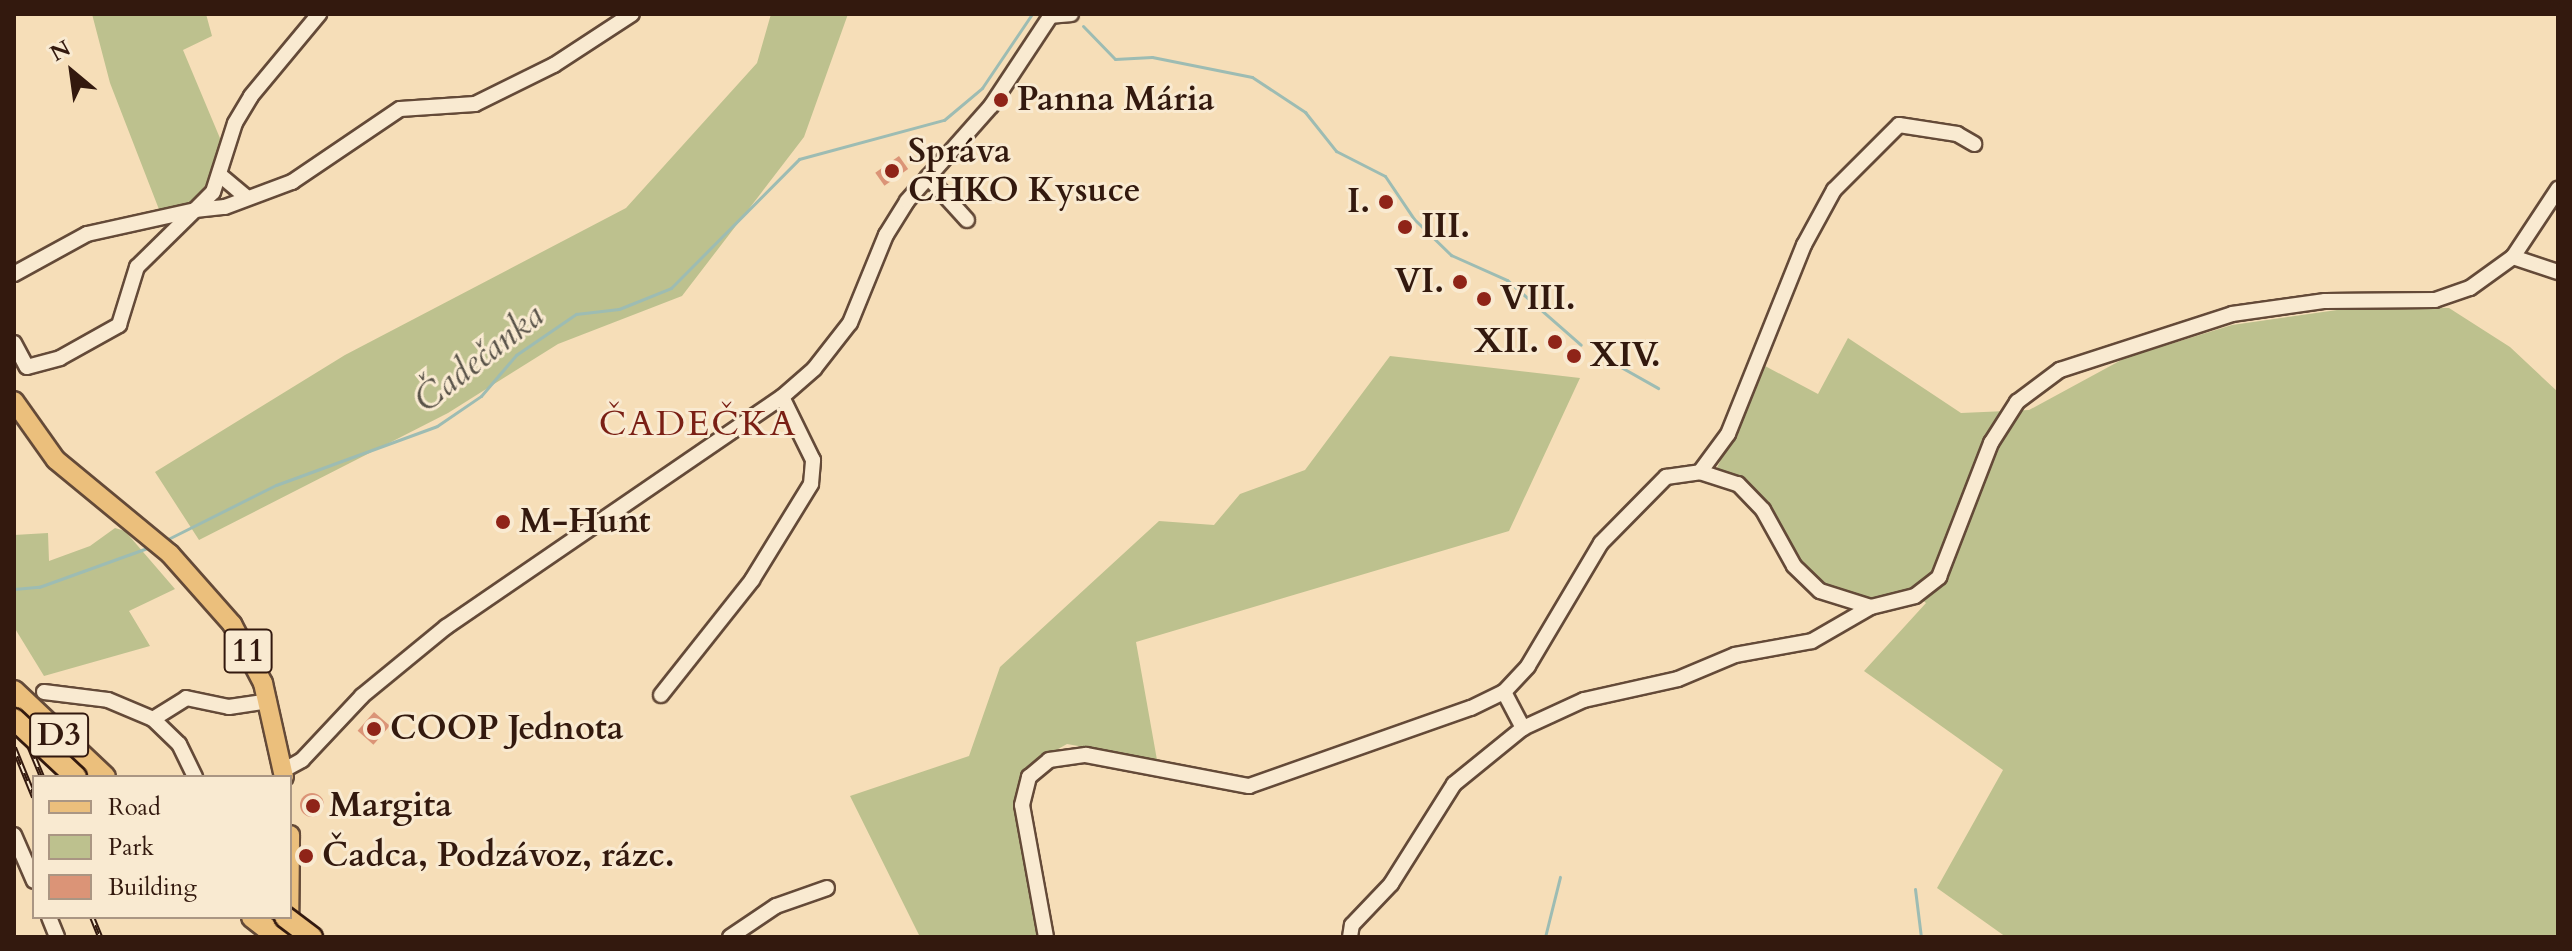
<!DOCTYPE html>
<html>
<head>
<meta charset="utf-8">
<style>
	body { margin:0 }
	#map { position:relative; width:2572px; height:951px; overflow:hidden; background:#f6deb8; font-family:Cardo,serif }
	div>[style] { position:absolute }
	.green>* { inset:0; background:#bdc18e }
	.stream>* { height:3px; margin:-1.5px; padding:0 1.5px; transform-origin:1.5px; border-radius:1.5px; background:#9dbcb3 }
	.building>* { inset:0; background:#db9477; transform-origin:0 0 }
	.round { border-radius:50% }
	.roads { filter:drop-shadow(2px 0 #644a38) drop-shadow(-2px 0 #644a38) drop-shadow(0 2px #644a38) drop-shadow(0 -2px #644a38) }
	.minor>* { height:14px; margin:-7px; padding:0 7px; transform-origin:7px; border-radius:7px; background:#f9ead1 }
	.major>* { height:18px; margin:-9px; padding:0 9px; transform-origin:9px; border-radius:9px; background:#ebbf7c }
	.highway>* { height:20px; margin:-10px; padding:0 10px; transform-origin:10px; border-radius:10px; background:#ebbf7c }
	.rail>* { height:6px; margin-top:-3px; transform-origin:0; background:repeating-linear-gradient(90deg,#f9ead1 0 9px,#33190e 0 18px); box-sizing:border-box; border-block:2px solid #33190e }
	.bridges { filter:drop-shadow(2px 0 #33190e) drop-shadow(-2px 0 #33190e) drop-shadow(0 2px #33190e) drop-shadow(0 -2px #33190e) }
	.highway-bridge>* { height:20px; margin:-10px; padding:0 10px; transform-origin:10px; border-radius:10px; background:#ebbf7c }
	.dots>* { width:22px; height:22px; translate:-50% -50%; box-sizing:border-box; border:4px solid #f9ead1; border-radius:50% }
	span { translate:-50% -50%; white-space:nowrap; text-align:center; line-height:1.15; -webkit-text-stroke:6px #f9ead1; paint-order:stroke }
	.shield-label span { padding:2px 6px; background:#f9ead1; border:2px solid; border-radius:6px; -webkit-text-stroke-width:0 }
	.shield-label { font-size:32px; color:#33190e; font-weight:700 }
	.poi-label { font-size:34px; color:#33190e; font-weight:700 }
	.left { translate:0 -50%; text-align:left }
	.right { translate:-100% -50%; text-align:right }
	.water-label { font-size:36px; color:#585248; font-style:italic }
	.neighbourhood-label { font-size:36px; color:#7a1f14; letter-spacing:2px }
	.frame { position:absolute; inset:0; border:16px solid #33190e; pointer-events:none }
	.legend { position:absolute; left:32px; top:775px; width:260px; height:144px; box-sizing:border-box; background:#f9ead1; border:2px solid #aa9683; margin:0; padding:10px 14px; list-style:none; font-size:24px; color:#33190e }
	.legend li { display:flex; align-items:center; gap:16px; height:40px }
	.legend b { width:40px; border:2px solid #aa9683 }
	.north { position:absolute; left:32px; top:32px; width:80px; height:80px; -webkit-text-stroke:6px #f9ead1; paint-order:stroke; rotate:331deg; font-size:22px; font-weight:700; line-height:32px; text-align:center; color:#33190e }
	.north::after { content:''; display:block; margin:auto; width:28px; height:36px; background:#33190e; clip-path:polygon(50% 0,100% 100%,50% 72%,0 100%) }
</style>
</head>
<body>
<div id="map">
	<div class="green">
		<i style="clip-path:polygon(92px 14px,206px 14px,212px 36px,183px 50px,222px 143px,211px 178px,193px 201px,160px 212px,110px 83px)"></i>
		<i style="clip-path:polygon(771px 14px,848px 14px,804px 137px,682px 296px,558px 344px,448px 413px,199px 540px,155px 472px,345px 355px,626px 208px,757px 63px)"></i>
		<i style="clip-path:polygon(2365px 306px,2449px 308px,2510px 347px,2558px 392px,2558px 937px,2006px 937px,1937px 888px,2003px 770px,1864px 671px,1926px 603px,1912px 591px,1870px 600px,1820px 582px,1799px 561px,1767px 507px,1716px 470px,1765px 366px,1818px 394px,1848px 338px,1961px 413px,2029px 410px,2125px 358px,2232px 325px)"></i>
		<i style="clip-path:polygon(1390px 356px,1580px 378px,1509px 531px,1136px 642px,1157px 760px,1067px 744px,1028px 766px,1015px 795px,1041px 937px,920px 937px,850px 796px,969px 756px,1000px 667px,1159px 521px,1214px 525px,1240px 494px,1305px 470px)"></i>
		<i style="clip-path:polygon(115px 528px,125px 531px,175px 589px,129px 611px,150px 646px,44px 676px,14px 627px,14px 535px,48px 533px,49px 561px,90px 546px)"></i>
	</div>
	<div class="stream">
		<i style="left:1083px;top:26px;width:46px;rotate:45.9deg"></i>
		<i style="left:1115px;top:59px;width:37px;rotate:-3deg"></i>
		<i style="left:1152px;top:57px;width:102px;rotate:11.3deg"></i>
		<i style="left:1252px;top:77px;width:64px;rotate:33.4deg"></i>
		<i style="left:1305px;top:112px;width:50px;rotate:51.5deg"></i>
		<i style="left:1336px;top:151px;width:55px;rotate:27deg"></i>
		<i style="left:1385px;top:176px;width:52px;rotate:56deg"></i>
		<i style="left:1414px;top:219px;width:52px;rotate:44.2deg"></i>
		<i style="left:1451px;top:255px;width:61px;rotate:24.1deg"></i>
		<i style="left:1507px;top:280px;width:98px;rotate:41.3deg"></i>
		<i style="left:1619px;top:366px;width:45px;rotate:29.4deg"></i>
		<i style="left:164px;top:541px;width:125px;rotate:-26.6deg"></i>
		<i style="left:276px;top:485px;width:171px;rotate:-20.1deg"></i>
		<i style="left:437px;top:426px;width:53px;rotate:-34.3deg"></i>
		<i style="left:481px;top:396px;width:54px;rotate:-49.5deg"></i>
		<i style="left:516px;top:355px;width:73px;rotate:-34.3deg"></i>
		<i style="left:576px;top:314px;width:43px;rotate:-6.6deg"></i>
		<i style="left:619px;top:309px;width:56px;rotate:-22deg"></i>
		<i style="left:671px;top:288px;width:182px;rotate:-45.2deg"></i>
		<i style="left:799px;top:159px;width:150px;rotate:-15.1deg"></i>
		<i style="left:944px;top:120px;width:50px;rotate:-40.1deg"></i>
		<i style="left:982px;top:88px;width:89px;rotate:-56deg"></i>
		<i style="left:14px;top:589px;width:25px;rotate:-5deg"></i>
		<i style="left:39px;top:587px;width:118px;rotate:-19.8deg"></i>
		<i style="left:1915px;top:889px;width:48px;rotate:82.9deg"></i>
		<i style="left:1545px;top:937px;width:62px;rotate:-76deg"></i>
	</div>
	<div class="building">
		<i style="left:899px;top:156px;width:16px;height:29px;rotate:55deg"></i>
		<i style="left:374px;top:712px;width:21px;height:25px;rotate:41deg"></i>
		<i class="round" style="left:300px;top:793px;width:24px;height:24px"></i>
	</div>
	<div class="roads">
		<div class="minor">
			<i style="left:1050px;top:16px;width:21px;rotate:-5deg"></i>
			<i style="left:220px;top:175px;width:34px;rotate:40deg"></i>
			<i style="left:928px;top:177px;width:58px;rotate:47.8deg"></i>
			<i style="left:2513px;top:257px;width:47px;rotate:18.4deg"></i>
			<i style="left:14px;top:274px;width:83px;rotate:-28.7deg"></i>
			<i style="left:87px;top:234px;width:111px;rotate:-12.5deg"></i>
			<i style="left:195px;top:210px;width:25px;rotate:-45deg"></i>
			<i style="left:213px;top:192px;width:72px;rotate:-72.3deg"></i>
			<i style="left:235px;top:123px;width:31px;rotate:-59deg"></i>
			<i style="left:251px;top:96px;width:107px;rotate:-50.3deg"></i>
			<i style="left:14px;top:343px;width:27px;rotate:62deg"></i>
			<i style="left:27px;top:367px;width:34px;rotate:-15deg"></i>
			<i style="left:60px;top:358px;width:68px;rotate:-29.2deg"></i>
			<i style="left:119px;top:325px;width:61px;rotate:-72.8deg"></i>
			<i style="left:137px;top:267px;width:81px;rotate:-44.5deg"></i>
			<i style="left:195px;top:210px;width:30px;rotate:-6deg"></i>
			<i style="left:225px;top:207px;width:72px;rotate:-20.5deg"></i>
			<i style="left:292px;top:182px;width:130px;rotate:-34.1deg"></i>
			<i style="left:400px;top:109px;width:75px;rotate:-3.8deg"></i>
			<i style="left:475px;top:104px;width:88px;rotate:-26.3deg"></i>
			<i style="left:554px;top:65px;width:93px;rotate:-33.2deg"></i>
			<i style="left:1700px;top:472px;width:47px;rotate:-53.6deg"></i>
			<i style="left:1728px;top:434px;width:204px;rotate:-68.1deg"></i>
			<i style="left:1804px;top:245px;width:63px;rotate:-61.4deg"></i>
			<i style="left:1834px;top:190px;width:92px;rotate:-45deg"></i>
			<i style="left:1899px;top:125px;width:59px;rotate:8.8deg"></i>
			<i style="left:1957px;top:134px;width:20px;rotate:30deg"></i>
			<i style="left:44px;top:692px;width:64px;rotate:7.1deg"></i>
			<i style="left:108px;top:700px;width:49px;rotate:22.9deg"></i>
			<i style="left:153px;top:719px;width:36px;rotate:44deg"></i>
			<i style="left:179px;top:744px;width:37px;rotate:64deg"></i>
			<i style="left:1504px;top:692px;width:41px;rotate:62.2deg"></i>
			<i style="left:661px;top:695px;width:147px;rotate:-51.6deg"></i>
			<i style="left:752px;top:580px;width:113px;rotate:-58.4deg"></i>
			<i style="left:811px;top:484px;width:24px;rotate:-85deg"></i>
			<i style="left:813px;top:460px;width:70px;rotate:-116.2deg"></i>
			<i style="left:153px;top:719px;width:39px;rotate:-32deg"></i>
			<i style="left:186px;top:698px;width:44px;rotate:11.8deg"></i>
			<i style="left:229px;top:707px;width:40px;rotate:-8.5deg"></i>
			<i style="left:284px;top:770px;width:21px;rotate:-29deg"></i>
			<i style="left:302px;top:760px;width:88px;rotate:-46.8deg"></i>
			<i style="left:362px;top:696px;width:109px;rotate:-39.4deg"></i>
			<i style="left:446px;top:627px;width:407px;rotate:-34.4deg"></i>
			<i style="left:782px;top:397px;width:43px;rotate:-41.2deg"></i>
			<i style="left:814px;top:369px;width:58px;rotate:-52deg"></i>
			<i style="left:850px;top:323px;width:95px;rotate:-67.8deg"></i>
			<i style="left:886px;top:235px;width:40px;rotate:-58deg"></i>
			<i style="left:907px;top:201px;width:127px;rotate:-48.5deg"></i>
			<i style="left:991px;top:106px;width:110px;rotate:-56.5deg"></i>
			<i style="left:14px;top:835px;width:50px;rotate:66.5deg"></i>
			<i style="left:49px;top:917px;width:22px;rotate:68deg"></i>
			<i style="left:730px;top:937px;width:55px;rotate:-34deg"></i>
			<i style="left:776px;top:906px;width:54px;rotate:-19.4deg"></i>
			<i style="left:1046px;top:937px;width:134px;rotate:-100.3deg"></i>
			<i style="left:1022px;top:805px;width:29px;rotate:-76deg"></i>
			<i style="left:1029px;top:777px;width:26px;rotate:-40deg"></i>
			<i style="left:1049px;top:760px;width:37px;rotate:-8deg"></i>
			<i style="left:1086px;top:755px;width:166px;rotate:10.8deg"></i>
			<i style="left:1249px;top:786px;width:235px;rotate:-19.4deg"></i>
			<i style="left:1471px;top:708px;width:37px;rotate:-26deg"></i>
			<i style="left:1504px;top:692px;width:35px;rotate:-47deg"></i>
			<i style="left:1528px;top:666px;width:143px;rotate:-59.3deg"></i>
			<i style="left:1601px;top:543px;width:93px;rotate:-45.4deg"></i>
			<i style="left:1666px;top:477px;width:34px;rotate:-8deg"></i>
			<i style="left:1700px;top:472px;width:40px;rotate:18deg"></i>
			<i style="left:1738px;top:484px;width:36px;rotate:46deg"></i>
			<i style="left:1763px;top:510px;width:64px;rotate:61deg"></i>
			<i style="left:1794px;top:566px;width:36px;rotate:44deg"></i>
			<i style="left:1820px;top:591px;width:53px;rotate:17.4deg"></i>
			<i style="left:1871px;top:607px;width:45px;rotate:-14deg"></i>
			<i style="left:1915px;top:596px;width:31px;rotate:-38deg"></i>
			<i style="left:1939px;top:577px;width:144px;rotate:-68.8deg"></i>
			<i style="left:1991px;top:443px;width:49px;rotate:-57.6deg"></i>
			<i style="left:2017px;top:402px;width:54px;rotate:-36.7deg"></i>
			<i style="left:2060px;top:370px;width:181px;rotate:-18deg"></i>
			<i style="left:2232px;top:314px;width:94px;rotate:-8deg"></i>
			<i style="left:2325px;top:301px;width:110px;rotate:-0.5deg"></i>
			<i style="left:2435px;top:300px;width:37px;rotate:-19deg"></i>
			<i style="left:2470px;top:288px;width:53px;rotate:-35.8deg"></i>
			<i style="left:2513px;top:257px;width:82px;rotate:-56.5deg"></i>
			<i style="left:1350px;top:937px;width:12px;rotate:-81deg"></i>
			<i style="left:1352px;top:925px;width:57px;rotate:-46.4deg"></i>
			<i style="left:1391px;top:884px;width:118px;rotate:-57.8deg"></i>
			<i style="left:1454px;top:784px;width:89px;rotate:-39.1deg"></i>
			<i style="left:1523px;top:728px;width:67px;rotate:-24.7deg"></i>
			<i style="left:1584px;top:700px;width:96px;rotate:-12.6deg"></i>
			<i style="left:1678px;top:679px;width:62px;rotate:-22.8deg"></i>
			<i style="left:1735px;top:655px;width:78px;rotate:-10.3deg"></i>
			<i style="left:1812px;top:641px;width:68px;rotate:-30deg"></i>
		</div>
		<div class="major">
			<i style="left:14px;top:401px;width:72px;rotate:54.6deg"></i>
			<i style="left:56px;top:460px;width:148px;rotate:39.5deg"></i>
			<i style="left:170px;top:554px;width:94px;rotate:48.5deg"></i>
			<i style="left:232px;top:624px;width:67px;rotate:62.3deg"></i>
			<i style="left:263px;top:683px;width:96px;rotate:77.4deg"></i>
			<i style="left:289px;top:937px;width:102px;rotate:-89.4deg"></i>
		</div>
		<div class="highway">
			<i style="left:14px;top:691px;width:125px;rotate:43.4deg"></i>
			<i style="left:252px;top:917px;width:33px;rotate:38deg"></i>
		</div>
	</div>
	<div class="rail">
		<i style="left:14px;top:709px;width:74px;rotate:67.6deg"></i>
		<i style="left:14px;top:748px;width:53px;rotate:67.8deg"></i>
		<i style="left:92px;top:917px;width:22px;rotate:68deg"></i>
	</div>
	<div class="bridges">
		<div class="highway-bridge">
			<i style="left:14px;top:719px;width:85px;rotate:43.1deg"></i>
			<i style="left:285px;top:917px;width:34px;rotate:37deg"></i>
		</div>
	</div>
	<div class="dots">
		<i style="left:1001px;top:100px;background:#8f2418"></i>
		<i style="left:892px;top:171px;background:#8f2418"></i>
		<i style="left:1386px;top:202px;background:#8f2418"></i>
		<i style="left:1405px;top:227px;background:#8f2418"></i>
		<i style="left:1460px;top:282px;background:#8f2418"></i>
		<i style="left:1484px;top:299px;background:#8f2418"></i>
		<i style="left:1555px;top:342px;background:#8f2418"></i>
		<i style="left:1574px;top:356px;background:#8f2418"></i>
		<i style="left:503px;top:522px;background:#8f2418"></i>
		<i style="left:374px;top:729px;background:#8f2418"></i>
		<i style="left:313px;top:806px;background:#8f2418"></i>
		<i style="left:306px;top:856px;background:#8f2418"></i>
	</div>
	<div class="shield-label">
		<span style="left:248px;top:651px">11</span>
		<span style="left:59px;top:735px">D3</span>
	</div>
	<div class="poi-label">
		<span class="left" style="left:1017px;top:100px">Panna Mária</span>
		<span class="left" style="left:908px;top:171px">Správa<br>CHKO Kysuce</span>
		<span class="right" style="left:1370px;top:202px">I.</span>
		<span class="left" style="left:1421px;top:227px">III.</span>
		<span class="right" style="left:1444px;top:282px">VI.</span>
		<span class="left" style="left:1500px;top:299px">VIII.</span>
		<span class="right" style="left:1539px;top:342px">XII.</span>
		<span class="left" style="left:1590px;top:356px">XIV.</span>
		<span class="left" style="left:519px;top:522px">M-Hunt</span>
		<span class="left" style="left:390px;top:729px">COOP Jednota</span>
		<span class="left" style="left:329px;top:806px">Margita</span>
		<span class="left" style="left:322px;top:856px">Čadca, Podzávoz, rázc.</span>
	</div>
	<div class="water-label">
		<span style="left:479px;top:358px;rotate:-38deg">Čadečanka</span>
	</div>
	<div class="neighbourhood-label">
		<span style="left:698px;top:424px">ČADEČKA</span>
	</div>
	<div class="frame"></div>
	<ul class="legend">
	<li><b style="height:10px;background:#ebbf7c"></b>Road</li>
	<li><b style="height:22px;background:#bdc18e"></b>Park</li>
	<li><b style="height:22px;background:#db9477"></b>Building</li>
	</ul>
	<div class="north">N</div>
</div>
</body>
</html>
